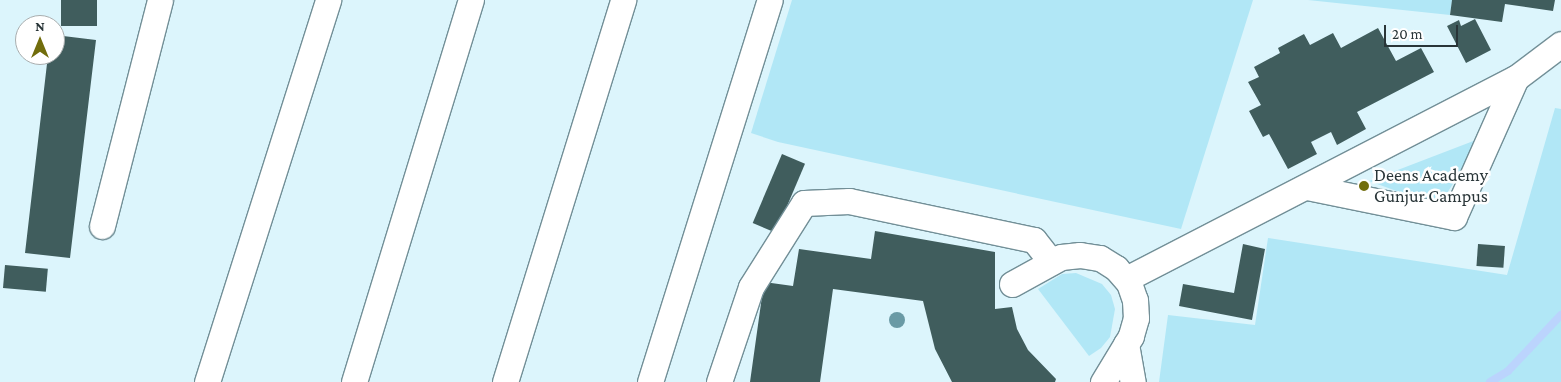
<!DOCTYPE html>
<html>
<head>
<meta charset="utf-8">
<style>
	body { margin:0 }
	#map { position:relative; width:1561px; height:382px; overflow:hidden; background:#dcf5fc; font-family:"Crimson Pro",serif }
	div>[style] { position:absolute }
	.green>* { inset:0; background:#b1e7f6 }
	.stream>* { height:8px; margin:-4px; padding:0 4px; transform-origin:4px; border-radius:4px; background:#bbd4fd }
	.building>* { inset:0; background:#405d5d; transform-origin:0 0 }
	.roads { filter:drop-shadow(1px 0 #728f97) drop-shadow(-1px 0 #728f97) drop-shadow(0 1px #728f97) drop-shadow(0 -1px #728f97) }
	.minor>* { height:25px; margin:-12.5px; padding:0 12.5px; transform-origin:12.5px; border-radius:12.5px; background:#fff }
	.trees>* { width:16px; height:16px; margin:-8px; border-radius:50%; background:#6a9aa5 }
	.dots>* { width:14px; height:14px; translate:-50% -50%; box-sizing:border-box; border:2px solid #fff; border-radius:50% }
	span { translate:-50% -50%; white-space:nowrap; text-align:center; line-height:1.15; -webkit-text-stroke:5px #fff; paint-order:stroke }
	.poi-label { font-size:18px; color:#293538 }
	.left { translate:0 -50%; text-align:left }
	.north { position:absolute; left:15px; top:15px; width:50px; height:50px; box-sizing:border-box; background:#fff; border:1px solid #a9aeaf; border-radius:50%; rotate:0deg; font-size:14px; font-weight:700; line-height:20px; text-align:center; color:#293538 }
	.north::after { content:''; display:block; margin:auto; width:18px; height:22px; background:#716d0c; clip-path:polygon(50% 0,100% 100%,50% 72%,0 100%) }
	.scale { position:absolute; left:1384px; top:25px; width:74px; height:22px; box-sizing:border-box; border:2px solid #293538; border-top:0; padding-left:6px; font-size:15px; line-height:18px; white-space:nowrap; color:#293538; -webkit-text-stroke:4px #fff; paint-order:stroke }
</style>
</head>
<body>
<div id="map">
	<div class="green">
		<i style="clip-path:polygon(792px 0,1253px 0,1181px 229px,778px 142px,751px 133px)"></i>
		<i style="clip-path:polygon(1308px 0,1452px 0,1450px 15px)"></i>
		<i style="clip-path:polygon(1555px 108px,1561px 109px,1561px 382px,1159px 382px,1168px 315px,1255px 325px,1268px 238px,1507px 275px)"></i>
		<i style="clip-path:polygon(1476px 140px,1479px 143px,1442px 201px,1435px 205px,1369px 181px)"></i>
		<i style="clip-path:polygon(1076px 273px,1102px 284px,1111px 295px,1115px 309px,1110px 337px,1101px 348px,1089px 356px,1038px 289px,1062px 274px)"></i>
	</div>
	<div class="stream">
		<i style="left:1490px;top:382px;width:21px;rotate:-31deg"></i>
		<i style="left:1508px;top:371px;width:77px;rotate:-46.6deg"></i>
	</div>
	<div class="building">
		<i style="left:61px;top:0;width:36px;height:26px"></i>
		<i style="clip-path:polygon(1452px 0,1555px 0,1553px 11px,1505px 4px,1502px 22px,1450px 15px)"></i>
		<i style="clip-path:polygon(1475px 19px,1491px 50px,1466px 63px,1447px 26px,1459px 20px,1461px 26px)"></i>
		<i style="clip-path:polygon(1378px 28px,1396px 61px,1421px 48px,1434px 72px,1357px 112px,1366px 129px,1337px 145px,1331px 132px,1311px 142px,1317px 154px,1288px 169px,1269px 134px,1263px 137px,1249px 111px,1261px 105px,1248px 82px,1259px 77px,1254px 67px,1280px 53px,1278px 48px,1304px 34px,1310px 45px,1333px 33px,1341px 48px)"></i>
		<i style="clip-path:polygon(55px 35px,96px 40px,70px 258px,25px 253px,48px 55px,55px 55px)"></i>
		<i style="left:782px;top:154px;width:25px;height:75px;rotate:23deg"></i>
		<i style="clip-path:polygon(875px 231px,995px 252px,995px 309px,1012px 307px,1017px 329px,1028px 350px,1056px 379px,1055px 382px,952px 382px,935px 349px,923px 301px,833px 289px,820px 382px,750px 382px,764px 282px,793px 286px,799px 249px,871px 259px)"></i>
		<i style="clip-path:polygon(1243px 244px,1265px 249px,1252px 320px,1179px 306px,1183px 284px,1234px 293px)"></i>
		<i style="left:1478px;top:244px;width:27px;height:22px;rotate:4deg"></i>
		<i style="left:5px;top:265px;width:43px;height:23px;rotate:5deg"></i>
	</div>
	<div class="roads">
		<div class="minor">
			<i style="left:1307px;top:187px;width:150px;rotate:11.5deg"></i>
			<i style="left:1454px;top:217px;width:152px;rotate:-66deg"></i>
			<i style="left:102px;top:226px;width:233px;rotate:-75.6deg"></i>
			<i style="left:1126px;top:279px;width:439px;rotate:-27.3deg"></i>
			<i style="left:1516px;top:78px;width:56px;rotate:-37.1deg"></i>
			<i style="left:1012px;top:284px;width:56px;rotate:-28.9deg"></i>
			<i style="left:1061px;top:257px;width:19px;rotate:-6deg"></i>
			<i style="left:1080px;top:255px;width:20px;rotate:9deg"></i>
			<i style="left:1100px;top:258px;width:19px;rotate:32deg"></i>
			<i style="left:1116px;top:268px;width:20px;rotate:49deg"></i>
			<i style="left:1129px;top:283px;width:18px;rotate:71deg"></i>
			<i style="left:1135px;top:300px;width:18px;rotate:87deg"></i>
			<i style="left:1136px;top:318px;width:19px;rotate:106deg"></i>
			<i style="left:1131px;top:336px;width:54px;rotate:121.3deg"></i>
			<i style="left:1126px;top:344px;width:39px;rotate:80deg"></i>
			<i style="left:207px;top:382px;width:401px;rotate:-72.4deg"></i>
			<i style="left:354px;top:382px;width:400px;rotate:-73deg"></i>
			<i style="left:505px;top:382px;width:400px;rotate:-72.8deg"></i>
			<i style="left:650px;top:382px;width:400px;rotate:-72.6deg"></i>
			<i style="left:719px;top:382px;width:100px;rotate:-71.4deg"></i>
			<i style="left:751px;top:287px;width:99px;rotate:-57.8deg"></i>
			<i style="left:804px;top:203px;width:45px;rotate:-2.5deg"></i>
			<i style="left:849px;top:201px;width:189px;rotate:11.9deg"></i>
			<i style="left:1034px;top:240px;width:28px;rotate:52deg"></i>
		</div>
	</div>
	<div class="trees">
		<i style="left:897px;top:320px"></i>
	</div>
	<div class="dots">
		<i style="left:1364px;top:186px;background:#716d0c"></i>
	</div>
	<div class="poi-label">
		<span class="left" style="left:1374px;top:186px">Deens Academy<br>Gunjur Campus</span>
	</div>
	<div class="north">N</div>
	<div class="scale">20 m</div>
</div>
</body>
</html>
